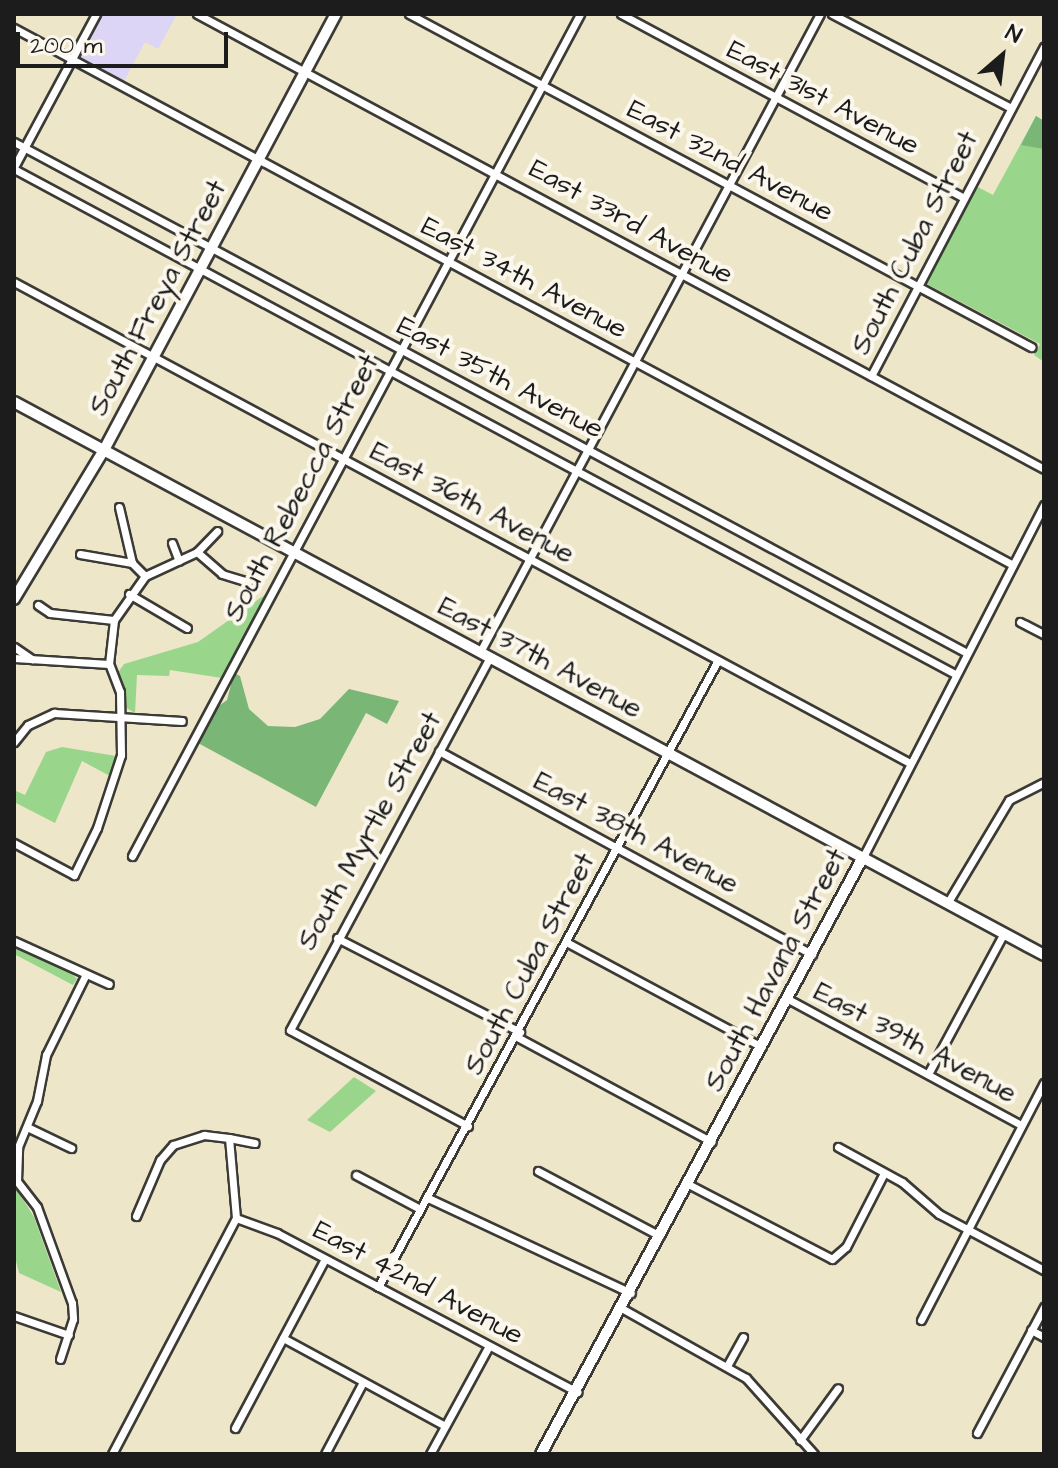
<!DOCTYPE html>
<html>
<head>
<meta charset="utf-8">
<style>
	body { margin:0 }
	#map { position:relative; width:1058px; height:1468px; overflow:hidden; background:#ede6c8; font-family:"Architects Daughter",sans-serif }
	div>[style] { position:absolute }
	.built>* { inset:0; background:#ddd5f6 }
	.green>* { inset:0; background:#99d68b }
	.forest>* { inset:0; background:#7ab777 }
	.roads { filter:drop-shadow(2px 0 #3b3a36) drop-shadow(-2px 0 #3b3a36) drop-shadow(0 2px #3b3a36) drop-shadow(0 -2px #3b3a36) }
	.street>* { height:7px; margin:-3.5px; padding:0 3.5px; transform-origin:3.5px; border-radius:3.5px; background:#fff }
	.secondary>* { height:10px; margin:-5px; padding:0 5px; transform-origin:5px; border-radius:5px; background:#fff }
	span { translate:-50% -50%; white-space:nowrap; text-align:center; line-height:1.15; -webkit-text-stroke:8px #fbf7ec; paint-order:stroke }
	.street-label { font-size:28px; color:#1c1c1c }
	.frame { position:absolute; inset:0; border:16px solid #1c1c1c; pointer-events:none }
	.north { position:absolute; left:962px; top:16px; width:80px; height:80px; -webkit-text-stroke:6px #fbf7ec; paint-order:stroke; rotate:28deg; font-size:22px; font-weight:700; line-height:32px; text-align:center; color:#1c1c1c }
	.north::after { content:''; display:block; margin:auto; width:28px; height:36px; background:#1c1c1c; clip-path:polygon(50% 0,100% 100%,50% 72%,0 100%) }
	.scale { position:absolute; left:16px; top:32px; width:212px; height:36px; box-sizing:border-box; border:4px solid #1c1c1c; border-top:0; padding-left:10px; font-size:24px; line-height:28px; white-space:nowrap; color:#1c1c1c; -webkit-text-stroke:6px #fbf7ec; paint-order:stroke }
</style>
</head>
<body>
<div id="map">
	<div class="built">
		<i style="clip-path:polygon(100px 14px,177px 14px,158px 49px,145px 42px,124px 81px,77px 56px)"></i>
	</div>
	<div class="green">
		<i style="clip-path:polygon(1036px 116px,1044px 121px,1044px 362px,1034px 355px,1040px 344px,923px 282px,974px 185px,993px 195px)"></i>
		<i style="clip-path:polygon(266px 594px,222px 678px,170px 670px,169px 676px,137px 675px,135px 713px,123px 706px,117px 674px,124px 664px,198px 642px)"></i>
		<i style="clip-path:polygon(62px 747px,116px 756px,110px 776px,82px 761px,55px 823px,14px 802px,14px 790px,25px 795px,46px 752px)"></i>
		<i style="clip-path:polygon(14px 947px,65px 966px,77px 979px,73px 985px,14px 954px)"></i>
		<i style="clip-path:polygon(354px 1077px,376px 1091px,330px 1132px,307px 1120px)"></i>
		<i style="clip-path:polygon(14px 1185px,34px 1217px,61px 1292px,19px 1273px,14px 1253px)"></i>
	</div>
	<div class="forest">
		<i style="clip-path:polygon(1036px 116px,1044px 121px,1044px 149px,1021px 145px)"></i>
		<i style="clip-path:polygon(234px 673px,240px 676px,249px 709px,268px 726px,295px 727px,320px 719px,349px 689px,399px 701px,387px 724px,366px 713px,316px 807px,198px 743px,216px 708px,227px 700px)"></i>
	</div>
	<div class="roads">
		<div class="street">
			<i style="left:197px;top:14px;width:961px;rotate:28.24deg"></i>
			<i style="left:409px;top:14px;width:706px;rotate:28.16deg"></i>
			<i style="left:621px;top:14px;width:388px;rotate:28.2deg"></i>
			<i style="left:832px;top:14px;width:202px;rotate:27.7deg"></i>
			<i style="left:14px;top:28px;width:1134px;rotate:28.26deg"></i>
			<i style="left:14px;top:142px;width:1081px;rotate:28.2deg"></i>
			<i style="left:14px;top:167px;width:174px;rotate:-61.8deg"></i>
			<i style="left:14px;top:169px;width:1068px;rotate:28.22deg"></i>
			<i style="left:14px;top:282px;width:1017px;rotate:28.23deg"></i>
			<i style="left:871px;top:376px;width:372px;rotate:-62.3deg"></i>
			<i style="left:119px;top:507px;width:57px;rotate:76.9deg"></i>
			<i style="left:132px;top:563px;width:18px;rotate:45deg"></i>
			<i style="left:172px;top:543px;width:19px;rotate:69deg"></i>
			<i style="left:197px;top:552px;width:33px;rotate:41deg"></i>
			<i style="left:222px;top:574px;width:27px;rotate:17deg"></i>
			<i style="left:80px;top:554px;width:53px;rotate:9.8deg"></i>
			<i style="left:129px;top:594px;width:67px;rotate:30.4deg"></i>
			<i style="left:38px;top:605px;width:14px;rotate:34deg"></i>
			<i style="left:50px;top:613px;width:64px;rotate:6.2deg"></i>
			<i style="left:1020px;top:622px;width:27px;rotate:27deg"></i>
			<i style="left:14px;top:647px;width:22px;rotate:34deg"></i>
			<i style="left:480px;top:652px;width:723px;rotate:-61.95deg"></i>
			<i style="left:14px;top:658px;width:95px;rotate:3.6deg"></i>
			<i style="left:14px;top:742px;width:22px;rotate:-51deg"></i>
			<i style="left:28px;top:725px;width:29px;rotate:-25deg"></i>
			<i style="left:54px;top:713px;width:128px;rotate:3.6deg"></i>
			<i style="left:439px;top:751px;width:425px;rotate:28.6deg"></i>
			<i style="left:14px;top:843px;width:68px;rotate:28.1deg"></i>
			<i style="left:74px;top:875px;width:52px;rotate:-63.9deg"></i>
			<i style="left:97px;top:828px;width:77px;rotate:-71.8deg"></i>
			<i style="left:121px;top:755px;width:63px;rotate:-90.9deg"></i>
			<i style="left:120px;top:692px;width:30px;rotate:-111deg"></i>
			<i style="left:109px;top:664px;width:44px;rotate:-83.5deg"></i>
			<i style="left:114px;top:620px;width:54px;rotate:-54.8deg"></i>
			<i style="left:145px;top:576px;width:57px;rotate:-24.8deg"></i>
			<i style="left:197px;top:552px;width:29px;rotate:-46deg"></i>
			<i style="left:132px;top:856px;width:954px;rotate:-61.98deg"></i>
			<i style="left:863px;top:857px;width:396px;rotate:-62.8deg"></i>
			<i style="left:948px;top:902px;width:119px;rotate:-59.1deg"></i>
			<i style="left:1009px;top:800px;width:39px;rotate:-27deg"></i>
			<i style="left:337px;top:938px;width:206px;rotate:27.2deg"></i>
			<i style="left:14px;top:941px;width:104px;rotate:24.4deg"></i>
			<i style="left:568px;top:943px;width:220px;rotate:28.2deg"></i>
			<i style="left:788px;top:999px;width:265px;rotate:28.4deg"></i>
			<i style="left:517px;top:1037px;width:221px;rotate:28.3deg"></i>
			<i style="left:928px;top:1074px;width:160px;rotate:-61.7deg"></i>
			<i style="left:468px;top:1126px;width:202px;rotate:-151.7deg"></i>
			<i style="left:290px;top:1030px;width:423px;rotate:-61.8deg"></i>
			<i style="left:27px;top:1127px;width:49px;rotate:25.5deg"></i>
			<i style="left:838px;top:1147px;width:73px;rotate:28.7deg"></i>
			<i style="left:902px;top:1182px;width:49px;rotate:40.9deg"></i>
			<i style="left:939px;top:1214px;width:119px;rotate:28.1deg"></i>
			<i style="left:538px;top:1171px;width:138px;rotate:28deg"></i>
			<i style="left:356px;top:1175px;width:72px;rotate:28deg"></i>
			<i style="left:16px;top:1180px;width:34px;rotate:52deg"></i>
			<i style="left:37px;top:1207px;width:102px;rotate:70deg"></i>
			<i style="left:72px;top:1303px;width:16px;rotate:86deg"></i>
			<i style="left:73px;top:1319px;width:42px;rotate:108deg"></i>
			<i style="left:17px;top:1181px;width:34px;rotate:-88deg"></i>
			<i style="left:18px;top:1147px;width:50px;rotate:-67.6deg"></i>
			<i style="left:37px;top:1101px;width:47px;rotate:-78.9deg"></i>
			<i style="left:46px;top:1055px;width:90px;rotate:-63.7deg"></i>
			<i style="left:690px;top:1185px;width:160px;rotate:27.5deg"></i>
			<i style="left:832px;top:1259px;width:18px;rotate:-41deg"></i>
			<i style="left:846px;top:1247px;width:83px;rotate:-62.8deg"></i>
			<i style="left:428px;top:1198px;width:224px;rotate:25.1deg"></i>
			<i style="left:136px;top:1216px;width:61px;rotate:-66.8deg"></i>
			<i style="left:160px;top:1160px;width:20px;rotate:-49deg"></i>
			<i style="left:173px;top:1145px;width:33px;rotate:-18deg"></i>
			<i style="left:204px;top:1135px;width:25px;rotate:7deg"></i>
			<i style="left:236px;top:1218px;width:44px;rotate:20.1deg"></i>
			<i style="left:277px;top:1233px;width:340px;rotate:27.9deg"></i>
			<i style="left:378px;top:1287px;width:713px;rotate:-61.53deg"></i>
			<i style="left:623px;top:1309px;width:141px;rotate:29.3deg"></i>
			<i style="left:746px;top:1378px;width:102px;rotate:48.2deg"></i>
			<i style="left:14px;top:1316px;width:58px;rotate:19.1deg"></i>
			<i style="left:921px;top:1320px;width:267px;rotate:-62.6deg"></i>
			<i style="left:1031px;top:1330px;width:15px;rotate:28deg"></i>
			<i style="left:283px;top:1338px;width:184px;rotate:28.5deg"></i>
			<i style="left:727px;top:1366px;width:33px;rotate:-61deg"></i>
			<i style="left:235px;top:1428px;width:191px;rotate:-62deg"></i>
			<i style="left:977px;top:1433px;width:143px;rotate:-62deg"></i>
			<i style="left:800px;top:1440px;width:64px;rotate:-53.8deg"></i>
			<i style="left:112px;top:1454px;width:267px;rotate:-62.3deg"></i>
			<i style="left:236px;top:1218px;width:80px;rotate:-95deg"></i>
			<i style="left:229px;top:1138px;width:26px;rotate:11deg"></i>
			<i style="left:325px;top:1454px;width:81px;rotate:-62.2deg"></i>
			<i style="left:430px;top:1454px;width:123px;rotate:-61.4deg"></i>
		</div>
		<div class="secondary">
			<i style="left:14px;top:402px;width:1169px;rotate:28.23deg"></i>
			<i style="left:14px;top:599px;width:174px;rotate:-58.9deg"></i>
			<i style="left:104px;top:450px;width:494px;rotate:-62deg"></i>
			<i style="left:541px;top:1454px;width:678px;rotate:-61.66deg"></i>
		</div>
	</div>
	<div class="street-label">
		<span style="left:823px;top:98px;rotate:28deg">East 31st Avenue</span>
		<span style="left:730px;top:161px;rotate:28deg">East 32nd Avenue</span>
		<span style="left:631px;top:222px;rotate:29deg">East 33rd Avenue</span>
		<span style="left:915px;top:243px;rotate:-63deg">South Cuba Street</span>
		<span style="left:524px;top:278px;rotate:28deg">East 34th Avenue</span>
		<span style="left:158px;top:298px;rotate:-62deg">South Freya Street</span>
		<span style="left:500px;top:378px;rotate:28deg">East 35th Avenue</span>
		<span style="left:302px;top:488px;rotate:-62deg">South Rebecca Street</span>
		<span style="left:472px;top:503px;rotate:28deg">East 36th Avenue</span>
		<span style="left:540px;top:658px;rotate:28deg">East 37th Avenue</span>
		<span style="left:370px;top:831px;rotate:-61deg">South Myrtle Street</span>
		<span style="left:636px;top:833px;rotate:28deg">East 38th Avenue</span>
		<span style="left:530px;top:964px;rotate:-62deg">South Cuba Street</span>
		<span style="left:776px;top:970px;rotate:-62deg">South Havana Street</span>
		<span style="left:915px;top:1043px;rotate:28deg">East 39th Avenue</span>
		<span style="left:418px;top:1283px;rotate:28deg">East 42nd Avenue</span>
	</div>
	<div class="frame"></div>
	<div class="north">N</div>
	<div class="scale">200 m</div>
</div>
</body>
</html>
